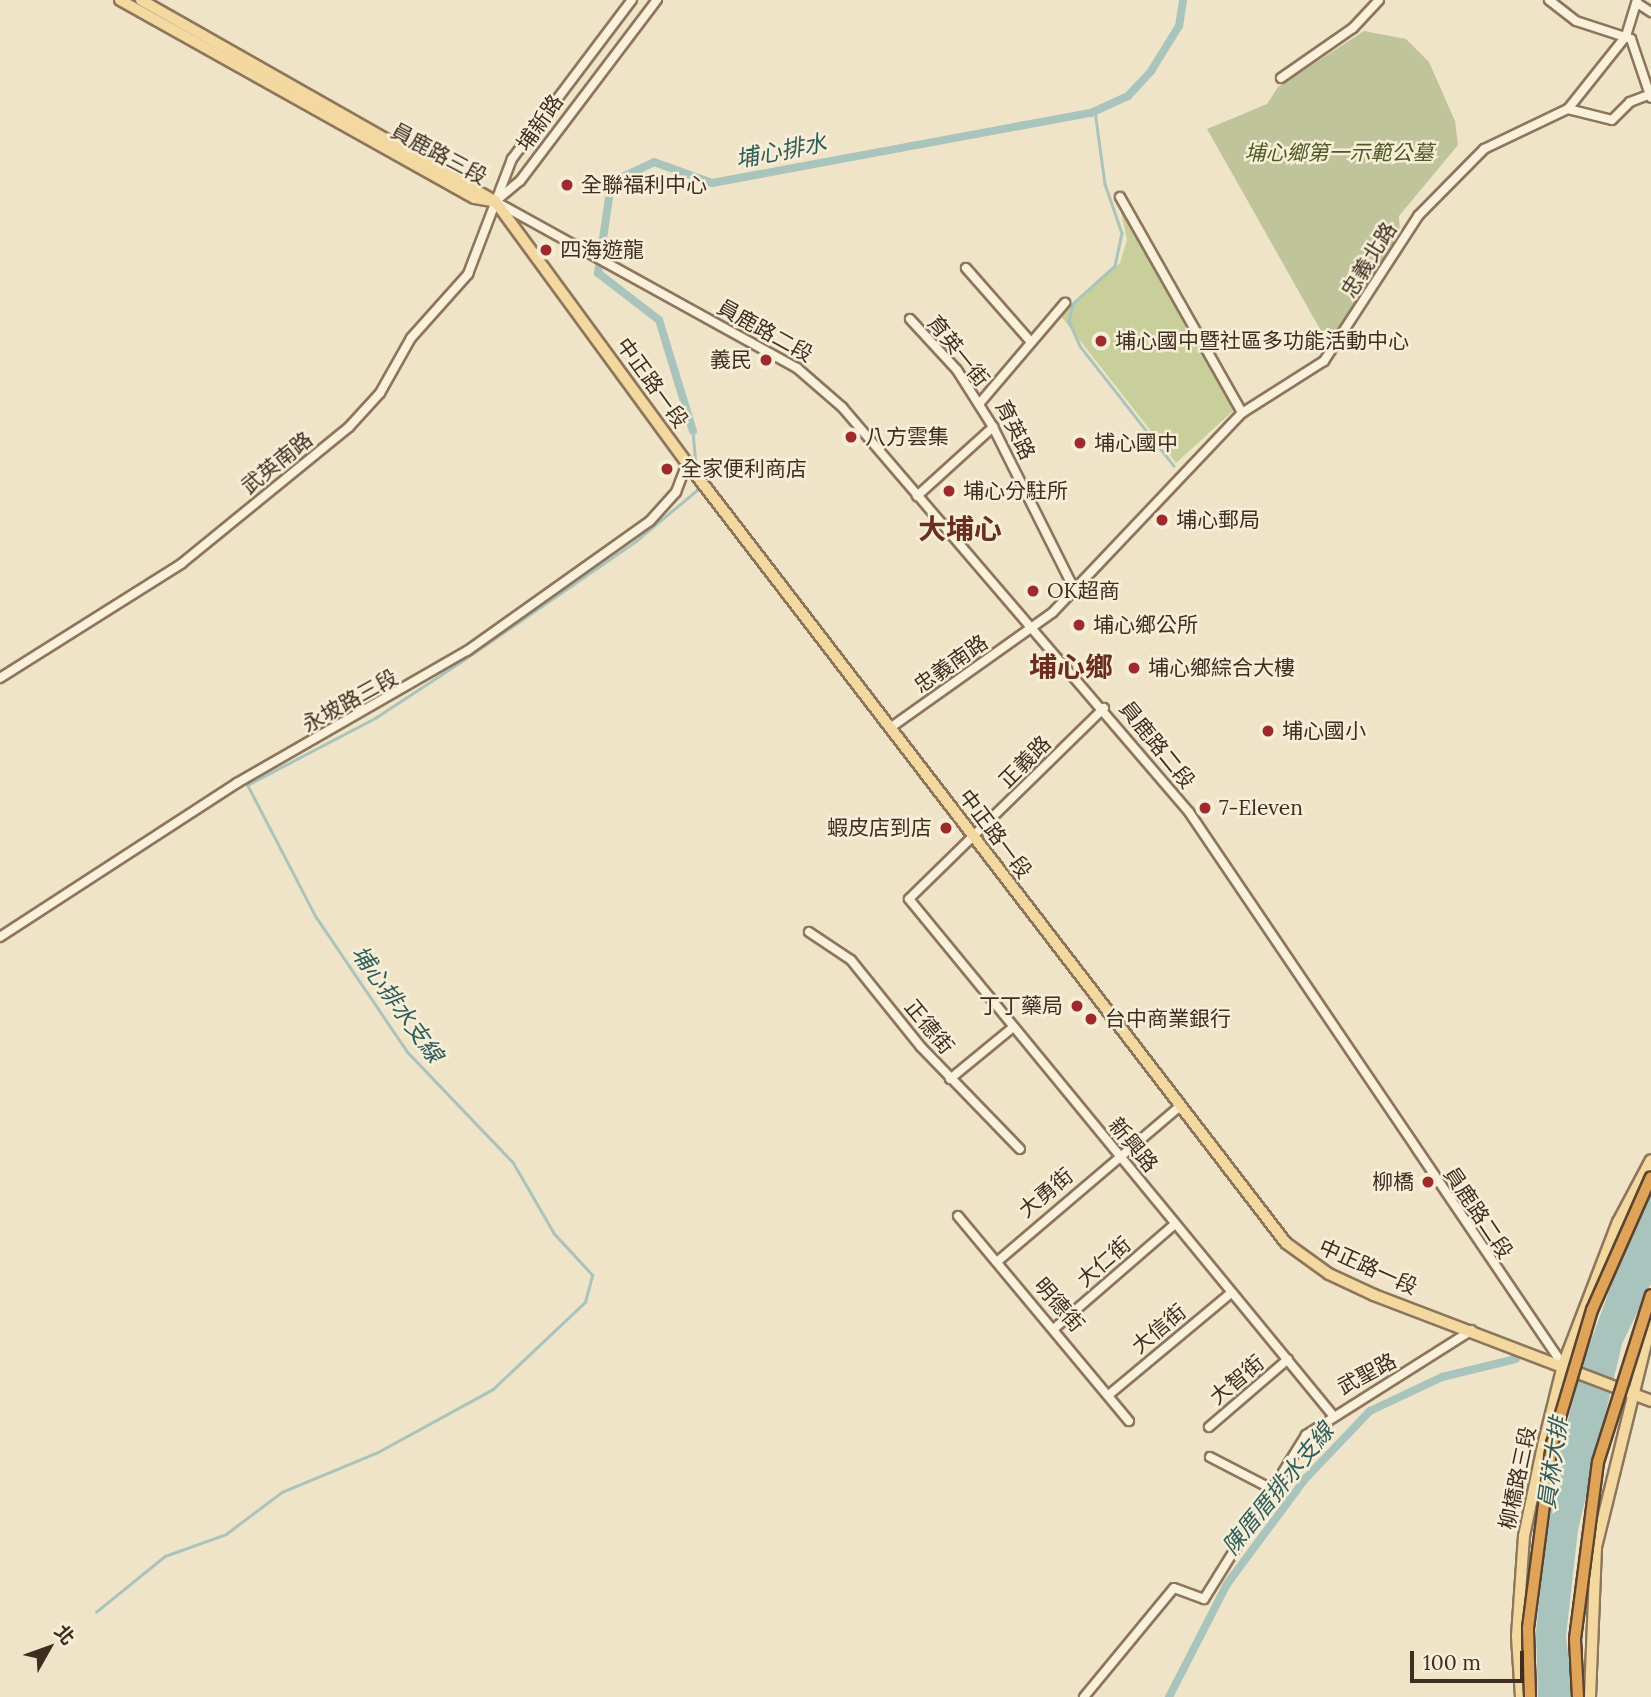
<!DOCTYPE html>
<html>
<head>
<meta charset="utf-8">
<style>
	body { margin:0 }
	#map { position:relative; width:1651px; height:1697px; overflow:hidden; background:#f0e4c8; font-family:Lora,"Noto Sans TC",serif }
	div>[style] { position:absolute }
	.green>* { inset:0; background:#c9cf9b }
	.cemetery>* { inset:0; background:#bfc49a }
	.water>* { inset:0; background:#a9c4bc }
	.stream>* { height:2.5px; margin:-1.25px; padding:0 1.25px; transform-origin:1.25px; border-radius:1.25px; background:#a9c4bc }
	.canal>* { height:8px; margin:-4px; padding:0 4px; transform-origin:4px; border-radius:4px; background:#a9c4bc }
	.roads { filter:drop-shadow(2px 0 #8d765c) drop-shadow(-2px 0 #8d765c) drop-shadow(0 2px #8d765c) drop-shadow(0 -2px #8d765c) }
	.minor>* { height:8px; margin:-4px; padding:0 4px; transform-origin:4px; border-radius:4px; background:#faf1dc }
	.major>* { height:10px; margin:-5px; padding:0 5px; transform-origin:5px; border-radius:5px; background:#f3d9a0 }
	.bridges { filter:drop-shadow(2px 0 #5b4430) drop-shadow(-2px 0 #5b4430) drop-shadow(0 2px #5b4430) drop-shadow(0 -2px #5b4430) }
	.highway-bridge>* { height:10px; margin:-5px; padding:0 5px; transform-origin:5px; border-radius:5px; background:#e0a458 }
	.dots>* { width:19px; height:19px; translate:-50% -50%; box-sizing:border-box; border:4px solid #f7eed8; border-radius:50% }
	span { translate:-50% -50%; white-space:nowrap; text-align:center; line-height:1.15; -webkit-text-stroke:5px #f7eed8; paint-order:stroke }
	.street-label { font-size:21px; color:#3d2e20 }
	.park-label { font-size:21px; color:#4d5a26; font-style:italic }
	.poi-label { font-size:21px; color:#3d2e20 }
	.left { translate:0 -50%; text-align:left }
	.right { translate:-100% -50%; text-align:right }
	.water-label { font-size:23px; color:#2f5d5a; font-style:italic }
	.district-label { font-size:28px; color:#6b2e1e; font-weight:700 }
	.north { position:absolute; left:14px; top:1613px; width:70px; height:70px; -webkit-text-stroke:5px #f7eed8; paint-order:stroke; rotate:50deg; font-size:19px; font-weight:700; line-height:28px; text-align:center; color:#3d2e20 }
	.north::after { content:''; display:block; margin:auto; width:24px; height:32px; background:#3d2e20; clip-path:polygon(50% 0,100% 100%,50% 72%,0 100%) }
	.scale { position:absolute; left:1410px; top:1651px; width:114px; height:32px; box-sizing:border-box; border:4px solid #3d2e20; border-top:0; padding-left:9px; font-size:21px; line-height:24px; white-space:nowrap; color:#3d2e20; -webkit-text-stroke:5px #f7eed8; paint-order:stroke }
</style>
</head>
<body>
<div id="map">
	<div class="green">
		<i style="clip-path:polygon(1120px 207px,1234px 410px,1176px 463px,1060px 315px,1120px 263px,1127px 240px)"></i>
	</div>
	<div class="cemetery">
		<i style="clip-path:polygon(1364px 31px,1406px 39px,1429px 62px,1455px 121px,1458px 145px,1399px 216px,1400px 236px,1329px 345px,1207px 129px,1267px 104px,1278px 87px)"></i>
	</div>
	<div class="water">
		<i style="clip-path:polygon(1651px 1193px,1651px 1284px,1622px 1344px,1578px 1530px,1566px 1636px,1573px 1697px,1538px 1697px,1536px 1632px,1550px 1492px,1581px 1368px,1634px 1223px)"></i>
	</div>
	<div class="stream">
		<i style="left:1095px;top:111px;width:74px;rotate:82.2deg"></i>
		<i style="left:1105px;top:184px;width:52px;rotate:70.9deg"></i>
		<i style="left:1122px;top:233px;width:34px;rotate:102deg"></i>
		<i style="left:1115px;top:266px;width:57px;rotate:137.9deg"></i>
		<i style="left:1073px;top:304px;width:17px;rotate:103deg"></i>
		<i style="left:1069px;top:321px;width:27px;rotate:66deg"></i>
		<i style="left:1080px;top:346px;width:152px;rotate:51.9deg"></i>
		<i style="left:693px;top:431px;width:38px;rotate:85deg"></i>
		<i style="left:96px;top:1612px;width:89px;rotate:-39.1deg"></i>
		<i style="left:165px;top:1556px;width:65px;rotate:-19.8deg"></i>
		<i style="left:226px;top:1534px;width:70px;rotate:-36.9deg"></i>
		<i style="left:282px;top:1492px;width:104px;rotate:-22.6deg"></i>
		<i style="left:378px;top:1452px;width:131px;rotate:-28.7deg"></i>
		<i style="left:493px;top:1389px;width:127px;rotate:-43.4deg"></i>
		<i style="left:585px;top:1302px;width:28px;rotate:-75deg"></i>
		<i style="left:592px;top:1275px;width:56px;rotate:-132.8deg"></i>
		<i style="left:554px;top:1234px;width:82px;rotate:-120deg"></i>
		<i style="left:513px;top:1163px;width:153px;rotate:-133.7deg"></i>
		<i style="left:407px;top:1052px;width:164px;rotate:-124.1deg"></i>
		<i style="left:315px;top:916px;width:148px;rotate:-117.4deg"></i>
		<i style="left:247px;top:785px;width:144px;rotate:-27.6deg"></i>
		<i style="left:375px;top:718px;width:108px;rotate:-33.2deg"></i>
		<i style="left:465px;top:659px;width:208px;rotate:-34.6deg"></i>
		<i style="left:636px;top:541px;width:80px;rotate:-39.9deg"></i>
		<i style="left:697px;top:490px;width:8px;rotate:-90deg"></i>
	</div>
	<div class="canal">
		<i style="left:693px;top:431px;width:116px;rotate:-107deg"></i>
		<i style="left:659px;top:320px;width:77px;rotate:-142.4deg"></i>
		<i style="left:598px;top:273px;width:83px;rotate:-81.7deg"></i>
		<i style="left:610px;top:191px;width:14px;rotate:-56deg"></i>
		<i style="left:618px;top:179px;width:40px;rotate:-25deg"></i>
		<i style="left:654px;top:162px;width:62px;rotate:19.9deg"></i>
		<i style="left:712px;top:183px;width:385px;rotate:-10.5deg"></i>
		<i style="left:1091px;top:113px;width:41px;rotate:-24.7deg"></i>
		<i style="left:1128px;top:96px;width:34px;rotate:-47deg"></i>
		<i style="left:1151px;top:71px;width:53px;rotate:-58.1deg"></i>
		<i style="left:1179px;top:26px;width:26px;rotate:-81deg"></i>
		<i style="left:1169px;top:1697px;width:127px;rotate:-62.8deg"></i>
		<i style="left:1227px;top:1584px;width:131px;rotate:-53.4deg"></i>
		<i style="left:1305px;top:1479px;width:94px;rotate:-46.3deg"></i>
		<i style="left:1370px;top:1411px;width:80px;rotate:-25.3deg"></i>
		<i style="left:1442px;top:1377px;width:76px;rotate:-13.7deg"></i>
	</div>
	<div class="roads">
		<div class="minor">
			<i style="left:1549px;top:0;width:34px;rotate:38deg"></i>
			<i style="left:1576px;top:21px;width:58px;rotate:18.1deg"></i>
			<i style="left:1631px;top:39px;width:62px;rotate:71.3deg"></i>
			<i style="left:1637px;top:3px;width:17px;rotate:33deg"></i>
			<i style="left:1281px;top:78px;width:88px;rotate:-34.8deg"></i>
			<i style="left:1353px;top:28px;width:38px;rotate:-47deg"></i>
			<i style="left:1568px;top:109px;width:45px;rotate:14deg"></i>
			<i style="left:1612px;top:120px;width:25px;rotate:-45deg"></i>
			<i style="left:1630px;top:102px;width:22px;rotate:-21deg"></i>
			<i style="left:1120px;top:197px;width:248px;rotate:60.5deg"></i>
			<i style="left:497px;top:200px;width:30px;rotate:-40deg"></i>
			<i style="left:520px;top:181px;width:227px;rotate:-52.9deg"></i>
			<i style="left:498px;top:203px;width:342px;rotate:28.9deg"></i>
			<i style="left:797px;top:368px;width:60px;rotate:40.9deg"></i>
			<i style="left:842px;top:407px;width:533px;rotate:49.41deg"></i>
			<i style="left:1189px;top:812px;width:668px;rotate:55.93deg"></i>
			<i style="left:966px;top:268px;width:98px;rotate:48.7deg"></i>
			<i style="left:910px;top:319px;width:69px;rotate:47.3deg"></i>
			<i style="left:957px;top:370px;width:67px;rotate:57.7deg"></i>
			<i style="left:993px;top:427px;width:183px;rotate:63.4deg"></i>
			<i style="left:979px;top:404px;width:133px;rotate:-49.6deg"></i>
			<i style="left:917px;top:496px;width:103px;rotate:-42.2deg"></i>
			<i style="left:0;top:678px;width:214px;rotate:-32.2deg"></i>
			<i style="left:181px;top:564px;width:217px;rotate:-39.2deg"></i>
			<i style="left:349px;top:427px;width:46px;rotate:-47.6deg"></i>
			<i style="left:380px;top:393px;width:63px;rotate:-60.6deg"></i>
			<i style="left:411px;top:338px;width:86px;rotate:-48.3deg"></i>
			<i style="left:468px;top:274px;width:123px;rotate:-69.1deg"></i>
			<i style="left:512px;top:159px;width:199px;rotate:-53deg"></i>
			<i style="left:1104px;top:708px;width:273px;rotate:135.6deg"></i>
			<i style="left:909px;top:899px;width:665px;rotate:50.61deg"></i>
			<i style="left:890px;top:728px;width:200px;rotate:-35.4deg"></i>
			<i style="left:1053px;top:612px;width:274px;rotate:-46.5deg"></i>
			<i style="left:1242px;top:413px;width:97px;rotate:-32.4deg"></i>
			<i style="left:1324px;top:361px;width:173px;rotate:-57deg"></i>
			<i style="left:1418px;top:216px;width:94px;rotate:-45.4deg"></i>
			<i style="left:1484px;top:149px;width:93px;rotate:-25.5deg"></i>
			<i style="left:1568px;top:109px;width:93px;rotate:-51.5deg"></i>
			<i style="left:1626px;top:36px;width:38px;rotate:-73deg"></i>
			<i style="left:809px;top:932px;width:50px;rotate:33.7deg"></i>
			<i style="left:851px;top:960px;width:112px;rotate:51.2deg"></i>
			<i style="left:921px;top:1047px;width:142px;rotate:45.9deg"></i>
			<i style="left:0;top:937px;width:283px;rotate:-33deg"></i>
			<i style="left:237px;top:783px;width:265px;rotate:-29.9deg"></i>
			<i style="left:467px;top:651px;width:224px;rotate:-35.4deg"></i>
			<i style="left:650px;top:521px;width:39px;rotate:-48deg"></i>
			<i style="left:676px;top:492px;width:31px;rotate:-69deg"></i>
			<i style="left:950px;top:1079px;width:80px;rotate:-39.4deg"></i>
			<i style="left:958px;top:1216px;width:267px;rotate:50.2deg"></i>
			<i style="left:998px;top:1261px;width:238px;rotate:-40.4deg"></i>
			<i style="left:1056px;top:1327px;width:157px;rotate:-40.9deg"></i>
			<i style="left:1111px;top:1393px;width:156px;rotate:-39.8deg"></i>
			<i style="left:1209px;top:1427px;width:104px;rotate:-40.7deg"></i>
			<i style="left:1210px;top:1457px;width:68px;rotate:27.3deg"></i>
			<i style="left:1084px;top:1697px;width:141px;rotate:-50.5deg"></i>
			<i style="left:1174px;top:1588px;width:32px;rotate:20deg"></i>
			<i style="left:1204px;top:1599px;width:193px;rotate:-58.1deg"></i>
			<i style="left:1306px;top:1435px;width:196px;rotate:-32.3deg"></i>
		</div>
		<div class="major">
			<i style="left:120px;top:0;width:406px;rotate:29.2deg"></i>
			<i style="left:475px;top:198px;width:17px;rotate:10deg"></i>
			<i style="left:141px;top:0;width:407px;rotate:29.6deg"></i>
			<i style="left:495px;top:201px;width:325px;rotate:53.8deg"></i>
			<i style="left:687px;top:463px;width:983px;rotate:52.48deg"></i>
			<i style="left:1286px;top:1243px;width:53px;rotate:35.8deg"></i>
			<i style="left:1329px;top:1274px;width:50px;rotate:25deg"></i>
			<i style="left:1374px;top:1295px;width:297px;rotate:20.9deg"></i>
			<i style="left:1521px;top:1697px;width:61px;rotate:-93.8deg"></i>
			<i style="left:1517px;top:1636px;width:100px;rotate:-86deg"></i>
			<i style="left:1524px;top:1536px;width:92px;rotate:-78.1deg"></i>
			<i style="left:1543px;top:1446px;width:83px;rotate:-76.1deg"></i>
			<i style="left:1563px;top:1365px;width:153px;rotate:-69deg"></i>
			<i style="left:1618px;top:1222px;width:70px;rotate:-62deg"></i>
			<i style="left:1590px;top:1697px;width:150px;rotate:-87.7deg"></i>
			<i style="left:1596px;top:1547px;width:231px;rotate:-76.2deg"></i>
		</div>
	</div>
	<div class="bridges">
		<div class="highway-bridge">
			<i style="left:1530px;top:1697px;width:69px;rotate:-91.7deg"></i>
			<i style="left:1528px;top:1628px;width:186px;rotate:-82.6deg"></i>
			<i style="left:1552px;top:1444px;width:140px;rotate:-73.4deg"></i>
			<i style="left:1592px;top:1310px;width:145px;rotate:-66.1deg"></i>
			<i style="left:1578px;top:1697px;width:58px;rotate:-93deg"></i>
			<i style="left:1575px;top:1639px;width:178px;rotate:-82.6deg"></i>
			<i style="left:1598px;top:1462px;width:175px;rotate:-72.4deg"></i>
		</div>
	</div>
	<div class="dots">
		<i style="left:567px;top:185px;background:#9e2a2b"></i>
		<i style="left:546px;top:250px;background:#9e2a2b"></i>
		<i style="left:1101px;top:341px;background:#9e2a2b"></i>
		<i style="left:766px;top:360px;background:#9e2a2b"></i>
		<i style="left:851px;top:437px;background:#9e2a2b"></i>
		<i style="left:1080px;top:443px;background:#9e2a2b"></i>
		<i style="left:667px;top:469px;background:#9e2a2b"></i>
		<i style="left:949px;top:491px;background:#9e2a2b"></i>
		<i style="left:1162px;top:520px;background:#9e2a2b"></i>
		<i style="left:1033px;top:591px;background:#9e2a2b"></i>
		<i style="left:1079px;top:625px;background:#9e2a2b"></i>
		<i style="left:1134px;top:668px;background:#9e2a2b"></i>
		<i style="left:1268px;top:731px;background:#9e2a2b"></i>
		<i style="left:1205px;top:808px;background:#9e2a2b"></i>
		<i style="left:946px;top:828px;background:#9e2a2b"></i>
		<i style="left:1077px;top:1006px;background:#9e2a2b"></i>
		<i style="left:1091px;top:1019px;background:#9e2a2b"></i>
		<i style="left:1428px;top:1182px;background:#9e2a2b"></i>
	</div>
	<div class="street-label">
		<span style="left:540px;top:123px;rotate:-55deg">埔新路</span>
		<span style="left:439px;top:154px;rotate:28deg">員鹿路三段</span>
		<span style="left:1369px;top:260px;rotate:-58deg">忠義北路</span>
		<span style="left:765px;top:331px;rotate:29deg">員鹿路二段</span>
		<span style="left:958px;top:351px;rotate:51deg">育英一街</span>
		<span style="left:652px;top:383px;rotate:54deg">中正路一段</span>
		<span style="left:1015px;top:430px;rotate:64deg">育英路</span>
		<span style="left:277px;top:463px;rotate:-39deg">武英南路</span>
		<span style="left:951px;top:664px;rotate:-35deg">忠義南路</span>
		<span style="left:350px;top:701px;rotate:-29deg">永坡路三段</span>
		<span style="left:1157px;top:745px;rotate:51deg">員鹿路二段</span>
		<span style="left:1025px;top:762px;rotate:-45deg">正義路</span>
		<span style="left:995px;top:834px;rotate:53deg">中正路一段</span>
		<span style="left:929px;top:1027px;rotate:50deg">正德街</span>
		<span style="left:1133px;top:1145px;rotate:50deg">新興路</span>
		<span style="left:1046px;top:1193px;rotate:-40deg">大勇街</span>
		<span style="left:1478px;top:1213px;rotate:56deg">員鹿路二段</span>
		<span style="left:1104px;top:1262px;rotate:-41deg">大仁街</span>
		<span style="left:1368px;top:1267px;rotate:24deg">中正路一段</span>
		<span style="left:1059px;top:1305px;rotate:49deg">明德街</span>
		<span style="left:1159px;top:1329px;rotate:-40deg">大信街</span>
		<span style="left:1367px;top:1374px;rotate:-28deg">武聖路</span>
		<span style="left:1237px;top:1380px;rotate:-40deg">大智街</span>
		<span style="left:1518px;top:1478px;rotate:-78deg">柳橋路三段</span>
	</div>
	<div class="park-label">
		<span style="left:1339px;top:153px">埔心鄉第一示範公墓</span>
	</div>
	<div class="poi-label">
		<span class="left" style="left:581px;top:185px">全聯福利中心</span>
		<span class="left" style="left:560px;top:250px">四海遊龍</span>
		<span class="left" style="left:1115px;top:341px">埔心國中暨社區多功能活動中心</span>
		<span class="right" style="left:752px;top:360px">義民</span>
		<span class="left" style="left:865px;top:437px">八方雲集</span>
		<span class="left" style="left:1094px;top:443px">埔心國中</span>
		<span class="left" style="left:681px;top:469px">全家便利商店</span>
		<span class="left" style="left:963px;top:491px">埔心分駐所</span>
		<span class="left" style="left:1176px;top:520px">埔心郵局</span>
		<span class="left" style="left:1047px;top:591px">OK超商</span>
		<span class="left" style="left:1093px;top:625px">埔心鄉公所</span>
		<span class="left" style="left:1148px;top:668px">埔心鄉綜合大樓</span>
		<span class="left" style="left:1282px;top:731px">埔心國小</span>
		<span class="left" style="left:1219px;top:808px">7-Eleven</span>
		<span class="right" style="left:932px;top:828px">蝦皮店到店</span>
		<span class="right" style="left:1063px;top:1006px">丁丁藥局</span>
		<span class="left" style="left:1105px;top:1019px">台中商業銀行</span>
		<span class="right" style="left:1414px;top:1182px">柳橋</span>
	</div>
	<div class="water-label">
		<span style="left:781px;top:151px;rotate:-11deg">埔心排水</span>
		<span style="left:397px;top:1004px;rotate:54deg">埔心排水支線</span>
		<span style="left:1553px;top:1463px;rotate:-82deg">員林大排</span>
		<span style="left:1278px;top:1489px;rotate:-51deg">陳厝厝排水支線</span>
	</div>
	<div class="district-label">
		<span style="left:960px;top:529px">大埔心</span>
		<span style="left:1071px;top:667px">埔心鄉</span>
	</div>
	<div class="north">北</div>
	<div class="scale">100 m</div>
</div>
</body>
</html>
